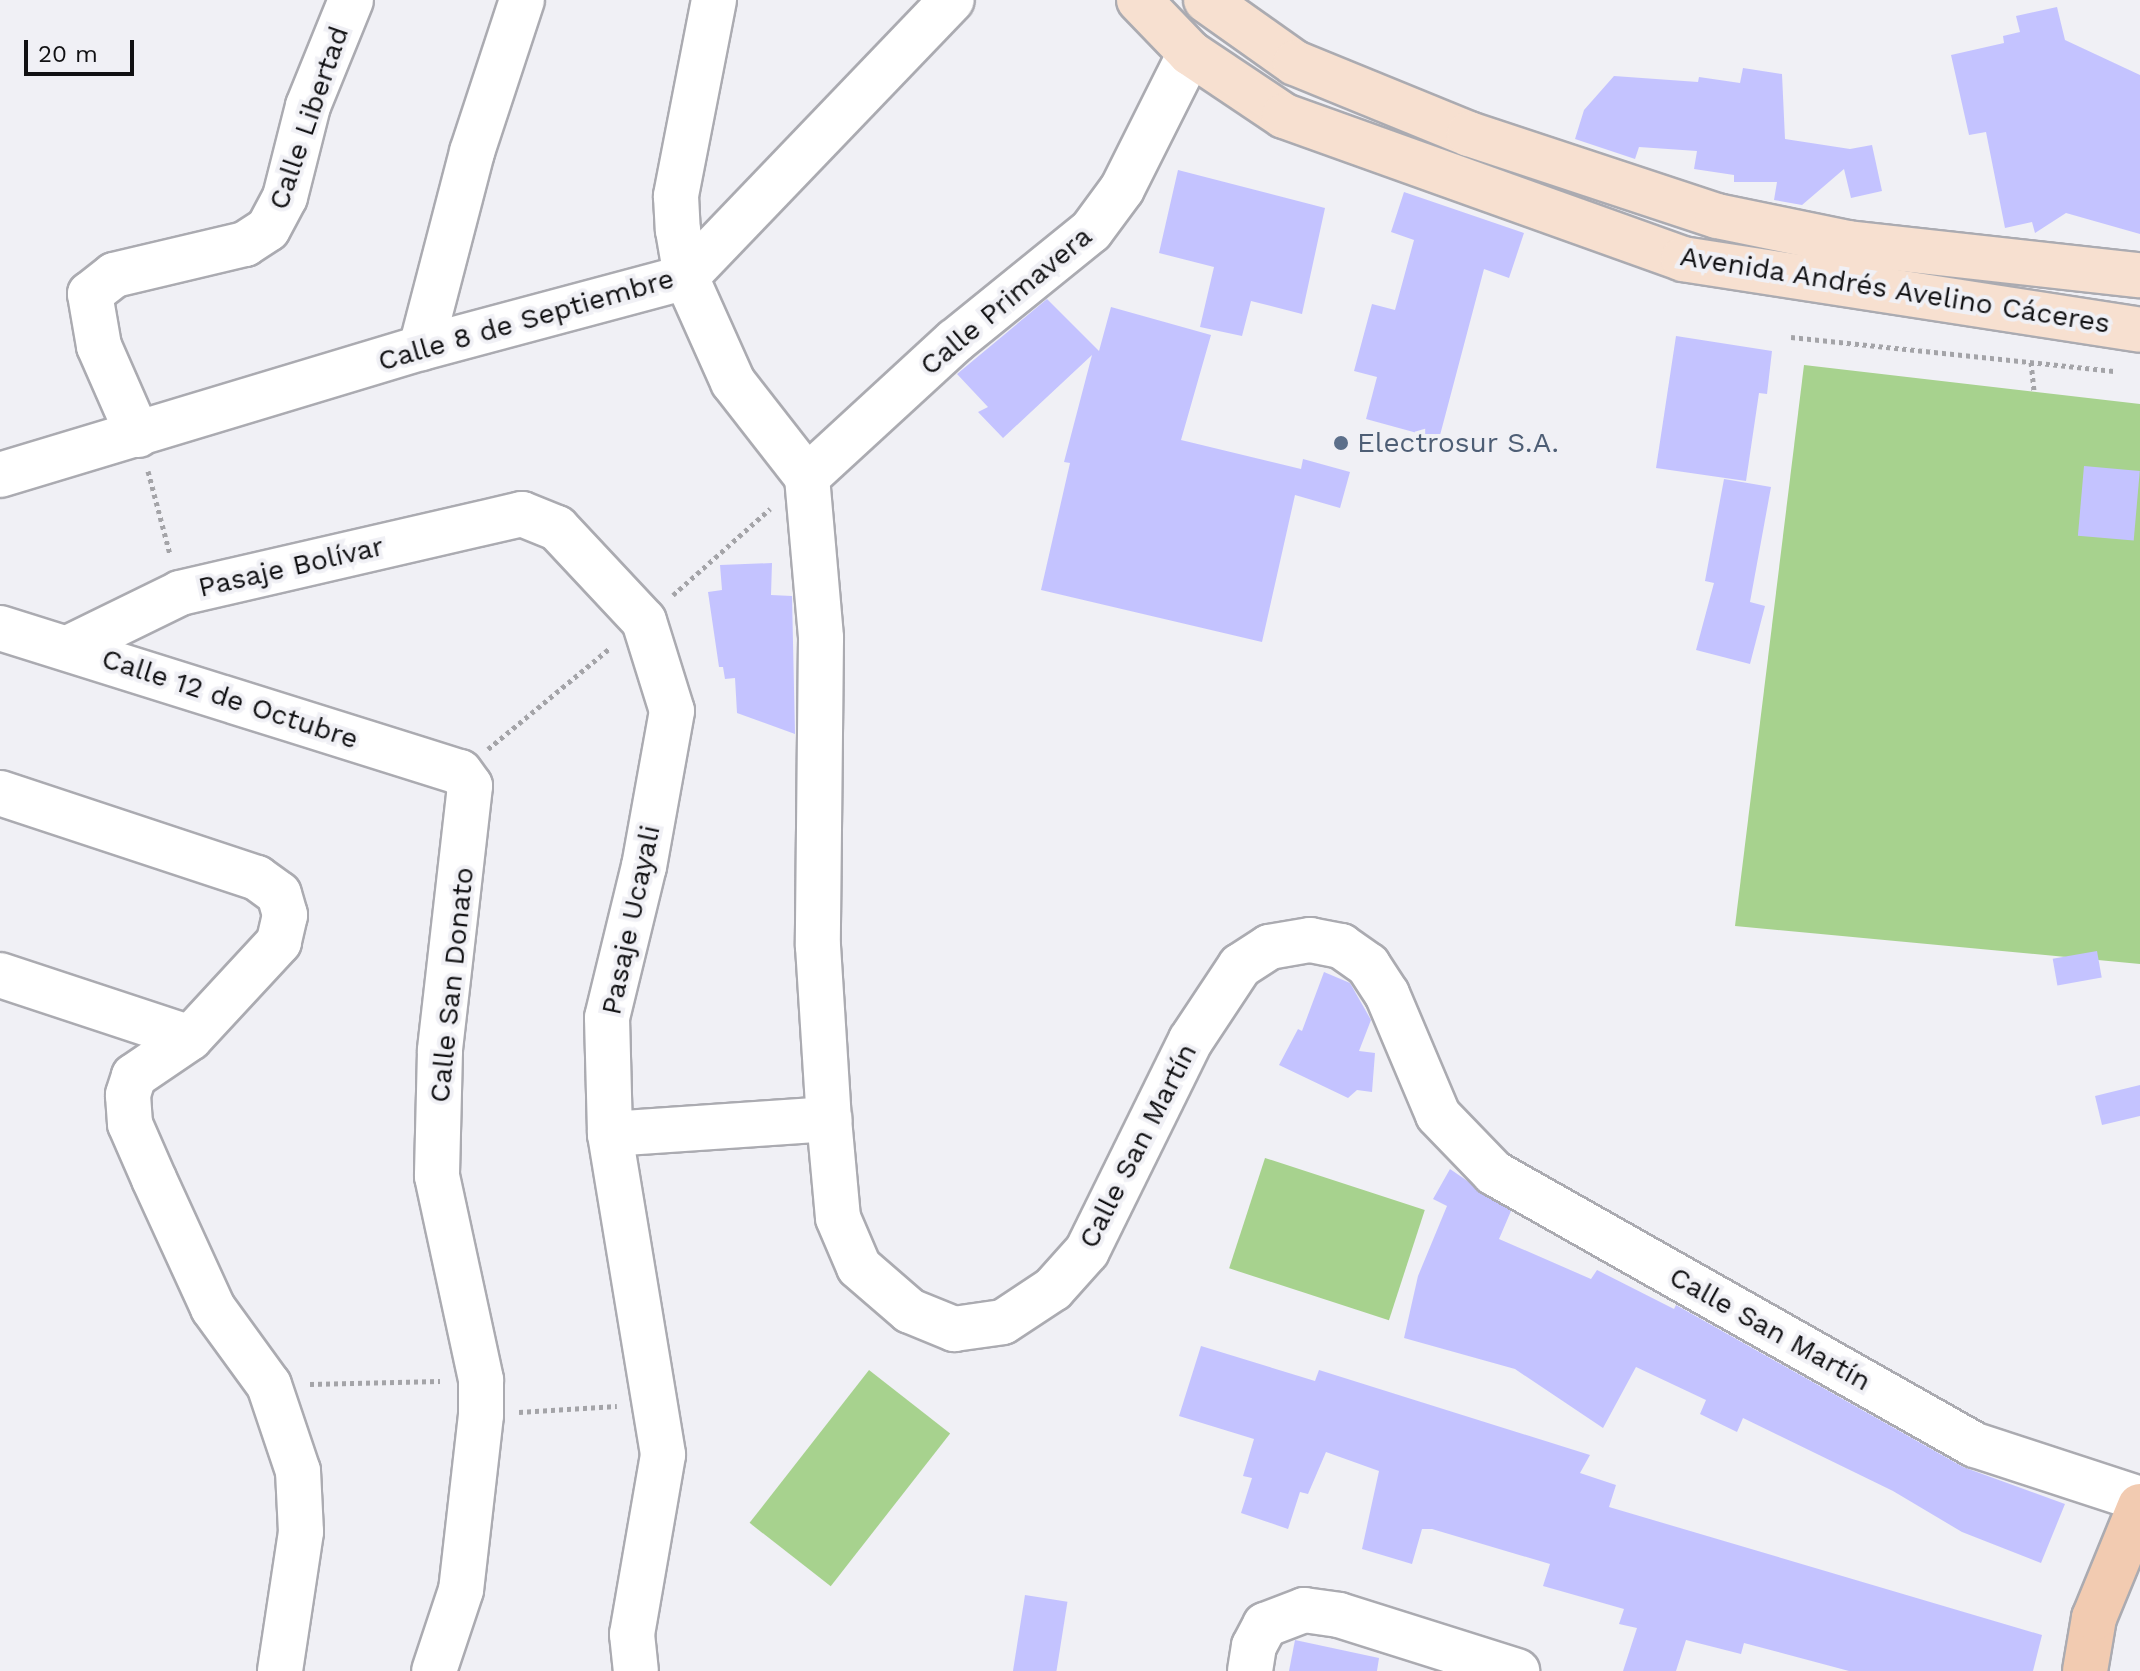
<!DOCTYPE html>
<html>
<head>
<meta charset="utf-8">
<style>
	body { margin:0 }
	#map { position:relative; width:2140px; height:1671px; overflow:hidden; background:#f0f0f5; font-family:"Work Sans",sans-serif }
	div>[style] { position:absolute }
	.green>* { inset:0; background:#a7d28e; transform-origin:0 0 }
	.building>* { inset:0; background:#c4c3ff; transform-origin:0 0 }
	.path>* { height:5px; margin-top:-2.5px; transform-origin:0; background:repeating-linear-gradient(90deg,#a4a4a8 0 4px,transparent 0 8px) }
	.roads { filter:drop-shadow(2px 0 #ababb1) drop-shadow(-2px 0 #ababb1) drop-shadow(0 2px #ababb1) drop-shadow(0 -2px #ababb1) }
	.minor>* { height:44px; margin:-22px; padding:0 22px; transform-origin:22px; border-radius:22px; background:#fff }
	.major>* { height:44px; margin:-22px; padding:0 22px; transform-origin:22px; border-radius:22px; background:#f7e0d0 }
	.highway>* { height:44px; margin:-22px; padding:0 22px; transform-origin:22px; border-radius:22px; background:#f2cbb1 }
	.dots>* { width:22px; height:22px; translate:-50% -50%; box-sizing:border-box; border:4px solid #f0f0f5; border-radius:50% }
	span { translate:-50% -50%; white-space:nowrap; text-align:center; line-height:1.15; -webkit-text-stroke:8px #f0f0f5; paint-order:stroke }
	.street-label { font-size:28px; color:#111113 }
	.service-label { font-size:28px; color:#4e5e75 }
	.left { translate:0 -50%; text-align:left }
	.scale { position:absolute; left:24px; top:40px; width:110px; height:36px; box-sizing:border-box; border:4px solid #111113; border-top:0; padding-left:10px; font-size:24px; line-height:28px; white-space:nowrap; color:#111113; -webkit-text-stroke:6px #f0f0f5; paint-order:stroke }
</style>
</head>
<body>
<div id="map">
	<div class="green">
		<i style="clip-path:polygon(1804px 365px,2140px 404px,2140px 964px,1735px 926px)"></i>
		<i style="left:1265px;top:1158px;width:168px;height:116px;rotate:18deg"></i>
		<i style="left:869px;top:1370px;width:103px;height:194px;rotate:38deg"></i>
	</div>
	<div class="building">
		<i style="clip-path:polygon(2057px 7px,2065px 40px,2140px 75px,2140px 234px,2066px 213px,2035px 233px,2032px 222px,2005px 228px,1986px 132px,1969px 135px,1951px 55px,2004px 43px,2003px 36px,2020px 32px,2016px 16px)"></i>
		<i style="clip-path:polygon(1743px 68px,1782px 74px,1785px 139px,1850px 149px,1872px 145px,1882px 191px,1851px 198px,1844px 169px,1802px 205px,1774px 200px,1777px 182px,1734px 182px,1734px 175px,1694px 169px,1697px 151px,1639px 147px,1635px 159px,1575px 139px,1584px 110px,1614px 76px,1698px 82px,1699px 77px,1740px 83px)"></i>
		<i style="clip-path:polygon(1178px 170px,1325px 208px,1302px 314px,1251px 301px,1242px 336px,1200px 327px,1214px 267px,1159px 253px)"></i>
		<i style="clip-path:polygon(1404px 192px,1524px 233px,1509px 278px,1484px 269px,1439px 439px,1366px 419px,1377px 377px,1354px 371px,1372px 304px,1395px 310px,1414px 240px,1391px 232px)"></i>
		<i style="clip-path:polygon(1047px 299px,1099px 351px,1111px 307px,1211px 335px,1181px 440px,1301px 469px,1303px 459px,1350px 472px,1340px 508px,1295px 495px,1262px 642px,1041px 590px,1070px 463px,1064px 462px,1092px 355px,1003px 438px,978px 412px,988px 407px,957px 374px)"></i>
		<i style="clip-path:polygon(1676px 336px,1772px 351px,1767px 394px,1759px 393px,1746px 481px,1656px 468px)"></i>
		<i style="left:2084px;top:466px;width:56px;height:70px;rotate:5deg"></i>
		<i style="clip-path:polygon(1724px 479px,1771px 487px,1750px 602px,1765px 606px,1750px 664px,1696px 650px,1714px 583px,1705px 581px)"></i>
		<i style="clip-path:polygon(772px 563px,771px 595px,792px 596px,795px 734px,737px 713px,735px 678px,725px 679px,723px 667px,719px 667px,708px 592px,722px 590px,720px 565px)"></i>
		<i style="left:2097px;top:951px;width:27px;height:45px;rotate:80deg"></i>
		<i style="clip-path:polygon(1324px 972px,1350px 983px,1371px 1020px,1359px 1051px,1375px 1053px,1372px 1092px,1357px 1090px,1348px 1098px,1279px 1065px,1298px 1029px,1302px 1031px)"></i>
		<i style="clip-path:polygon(2140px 1085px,2140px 1116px,2102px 1125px,2095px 1096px)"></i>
		<i style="clip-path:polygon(1450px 1169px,1511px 1211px,1499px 1239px,1591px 1279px,1597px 1270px,1674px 1309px,1676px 1305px,1963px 1467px,2065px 1504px,2041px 1563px,1962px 1532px,1893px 1491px,1743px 1418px,1737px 1432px,1700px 1414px,1706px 1400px,1636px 1367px,1603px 1428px,1515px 1369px,1404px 1338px,1418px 1276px,1447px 1206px,1433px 1199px)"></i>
		<i style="clip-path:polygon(1201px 1346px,1315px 1381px,1319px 1370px,1590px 1455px,1580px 1473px,1616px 1485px,1609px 1507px,2042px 1635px,2033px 1671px,1849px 1671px,1744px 1643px,1741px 1654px,1686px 1640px,1676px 1671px,1623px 1671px,1637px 1628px,1619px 1624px,1624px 1609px,1543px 1586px,1550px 1564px,1432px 1529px,1422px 1529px,1412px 1564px,1362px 1549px,1379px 1471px,1326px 1452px,1308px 1494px,1300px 1492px,1288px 1529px,1241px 1513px,1252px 1478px,1243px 1476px,1254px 1439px,1179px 1416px)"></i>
		<i style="left:1025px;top:1595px;width:43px;height:77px;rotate:9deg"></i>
		<i style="clip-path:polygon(1295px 1640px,1379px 1658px,1377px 1671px,1289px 1671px)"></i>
	</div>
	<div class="path">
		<i style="left:1791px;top:337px;width:327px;rotate:6deg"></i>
		<i style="left:2031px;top:362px;width:30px;rotate:84deg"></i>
		<i style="left:148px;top:471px;width:86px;rotate:75.2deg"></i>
		<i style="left:673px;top:595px;width:130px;rotate:-41.6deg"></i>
		<i style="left:488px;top:749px;width:158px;rotate:-39.6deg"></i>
		<i style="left:310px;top:1384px;width:130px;rotate:-1.3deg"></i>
		<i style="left:519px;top:1412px;width:98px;rotate:-3.5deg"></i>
	</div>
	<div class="roads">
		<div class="minor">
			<i style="left:714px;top:0;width:200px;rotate:101deg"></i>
			<i style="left:676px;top:196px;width:34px;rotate:87deg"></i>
			<i style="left:678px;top:230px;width:48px;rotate:80.3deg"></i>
			<i style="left:686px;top:277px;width:115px;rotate:65.9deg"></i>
			<i style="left:733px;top:382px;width:120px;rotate:52.1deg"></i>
			<i style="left:807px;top:477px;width:162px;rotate:85deg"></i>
			<i style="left:821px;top:638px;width:308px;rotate:90.6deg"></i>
			<i style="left:818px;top:946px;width:173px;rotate:86.4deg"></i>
			<i style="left:829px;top:1119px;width:99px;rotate:84.8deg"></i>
			<i style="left:838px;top:1218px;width:53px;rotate:66.8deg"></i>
			<i style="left:859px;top:1267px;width:67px;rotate:40.8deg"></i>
			<i style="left:910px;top:1311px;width:48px;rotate:22.2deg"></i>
			<i style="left:954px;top:1329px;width:49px;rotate:-8.1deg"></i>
			<i style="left:1003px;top:1322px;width:60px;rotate:-33.4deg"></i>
			<i style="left:1053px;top:1289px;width:51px;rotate:-48.2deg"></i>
			<i style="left:1087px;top:1251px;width:235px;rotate:-63.8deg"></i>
			<i style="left:1191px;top:1040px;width:89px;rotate:-56.5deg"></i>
			<i style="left:1240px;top:966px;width:35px;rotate:-33deg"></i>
			<i style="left:1269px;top:947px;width:42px;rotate:-9.7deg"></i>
			<i style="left:1310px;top:940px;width:32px;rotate:11deg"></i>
			<i style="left:1341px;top:946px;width:33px;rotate:35deg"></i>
			<i style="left:1368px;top:965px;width:35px;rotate:57deg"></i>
			<i style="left:1387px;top:994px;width:131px;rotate:67.1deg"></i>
			<i style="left:1438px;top:1115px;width:81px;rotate:46deg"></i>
			<i style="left:1494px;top:1173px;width:553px;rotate:29.49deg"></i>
			<i style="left:1975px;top:1445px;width:174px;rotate:18.1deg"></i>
			<i style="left:421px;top:348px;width:203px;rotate:-75.4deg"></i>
			<i style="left:472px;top:152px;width:160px;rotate:-71.8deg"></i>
			<i style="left:138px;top:435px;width:97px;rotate:-113.7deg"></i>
			<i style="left:99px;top:346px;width:53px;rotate:-99.8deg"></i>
			<i style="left:90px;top:294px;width:31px;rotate:-38deg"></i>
			<i style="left:114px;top:275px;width:135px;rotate:-13.3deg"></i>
			<i style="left:245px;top:244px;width:27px;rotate:-33deg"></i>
			<i style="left:268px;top:229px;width:36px;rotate:-62deg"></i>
			<i style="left:285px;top:197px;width:94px;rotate:-75.8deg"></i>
			<i style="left:308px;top:106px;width:114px;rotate:-67.9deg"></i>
			<i style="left:0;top:475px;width:440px;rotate:-16.8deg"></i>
			<i style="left:421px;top:348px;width:274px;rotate:-15deg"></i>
			<i style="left:686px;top:277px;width:384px;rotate:-46.2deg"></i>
			<i style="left:807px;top:477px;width:201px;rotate:-42.6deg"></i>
			<i style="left:955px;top:341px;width:175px;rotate:-39deg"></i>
			<i style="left:1091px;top:231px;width:52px;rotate:-53.6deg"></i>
			<i style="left:1122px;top:189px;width:152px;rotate:-63.4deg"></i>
			<i style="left:0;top:628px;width:482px;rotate:17.4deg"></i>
			<i style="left:460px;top:772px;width:17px;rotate:54deg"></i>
			<i style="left:470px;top:786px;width:267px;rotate:96.5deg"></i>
			<i style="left:440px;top:1051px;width:125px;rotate:91.4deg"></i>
			<i style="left:437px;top:1176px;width:209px;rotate:77.8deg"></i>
			<i style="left:481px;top:1380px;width:35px;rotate:90deg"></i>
			<i style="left:481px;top:1415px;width:176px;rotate:96.5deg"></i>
			<i style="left:461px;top:1590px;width:85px;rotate:108.4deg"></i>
			<i style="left:70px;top:647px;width:123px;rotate:-26.1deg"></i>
			<i style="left:180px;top:593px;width:351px;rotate:-13deg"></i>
			<i style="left:522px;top:514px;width:38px;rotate:22deg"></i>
			<i style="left:557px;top:528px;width:127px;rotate:46.9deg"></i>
			<i style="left:644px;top:621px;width:94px;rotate:72.7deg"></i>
			<i style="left:672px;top:711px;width:158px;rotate:100.2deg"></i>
			<i style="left:644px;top:866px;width:156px;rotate:103.7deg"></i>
			<i style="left:607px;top:1018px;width:116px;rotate:88.5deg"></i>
			<i style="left:610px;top:1134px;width:325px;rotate:80.6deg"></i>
			<i style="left:663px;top:1455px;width:182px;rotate:99.8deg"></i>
			<i style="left:632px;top:1634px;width:37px;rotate:84deg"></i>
			<i style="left:0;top:793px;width:271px;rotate:18.3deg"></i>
			<i style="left:257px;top:878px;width:27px;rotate:36deg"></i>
			<i style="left:279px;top:894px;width:22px;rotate:74deg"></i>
			<i style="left:285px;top:915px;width:28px;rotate:103deg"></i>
			<i style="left:279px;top:942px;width:131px;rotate:132.8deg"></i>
			<i style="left:190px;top:1038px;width:68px;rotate:145.8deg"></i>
			<i style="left:134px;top:1076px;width:20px;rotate:108deg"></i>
			<i style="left:128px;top:1095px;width:29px;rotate:86deg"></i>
			<i style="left:130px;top:1124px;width:60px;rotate:66.4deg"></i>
			<i style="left:154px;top:1179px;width:142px;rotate:65.4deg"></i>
			<i style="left:213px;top:1308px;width:95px;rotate:54deg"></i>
			<i style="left:269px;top:1385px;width:91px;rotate:71.4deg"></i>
			<i style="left:298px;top:1471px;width:61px;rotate:87.2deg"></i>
			<i style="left:301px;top:1532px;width:141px;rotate:98.6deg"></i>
			<i style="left:0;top:975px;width:200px;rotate:18.3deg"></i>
			<i style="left:610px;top:1134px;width:220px;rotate:-3.9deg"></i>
			<i style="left:1250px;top:1671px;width:25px;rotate:-81deg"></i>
			<i style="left:1254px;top:1646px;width:24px;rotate:-62deg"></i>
			<i style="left:1265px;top:1625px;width:42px;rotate:-21deg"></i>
			<i style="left:1304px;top:1610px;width:35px;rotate:8deg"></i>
			<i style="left:1339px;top:1615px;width:187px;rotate:17.5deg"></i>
		</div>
		<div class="major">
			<i style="left:1139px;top:0;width:74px;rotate:46.1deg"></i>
			<i style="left:1190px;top:53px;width:113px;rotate:33.8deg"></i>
			<i style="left:1284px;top:116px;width:424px;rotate:19.7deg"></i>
			<i style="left:1683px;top:259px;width:462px;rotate:8.8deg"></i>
			<i style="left:1206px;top:0;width:109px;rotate:35.3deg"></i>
			<i style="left:1295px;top:63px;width:188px;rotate:22.2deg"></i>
			<i style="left:1469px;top:134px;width:261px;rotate:18.3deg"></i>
			<i style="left:1717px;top:216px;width:134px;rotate:11.6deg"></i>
			<i style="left:1848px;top:243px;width:294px;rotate:6.3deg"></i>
		</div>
		<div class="highway">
			<i style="left:2085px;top:1671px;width:54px;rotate:-80.4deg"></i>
			<i style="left:2094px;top:1618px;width:121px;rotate:-67.7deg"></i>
		</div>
	</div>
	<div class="dots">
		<i style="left:1341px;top:443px;background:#5c6f8a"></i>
	</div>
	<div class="street-label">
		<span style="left:309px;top:118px;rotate:-71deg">Calle Libertad</span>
		<span style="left:1895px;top:290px;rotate:9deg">Avenida Andrés Avelino Cáceres</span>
		<span style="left:1006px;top:301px;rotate:-40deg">Calle Primavera</span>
		<span style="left:526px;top:320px;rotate:-16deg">Calle 8 de Septiembre</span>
		<span style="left:291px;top:567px;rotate:-13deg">Pasaje Bolívar</span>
		<span style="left:230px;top:699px;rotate:18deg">Calle 12 de Octubre</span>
		<span style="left:631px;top:920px;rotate:-78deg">Pasaje Ucayali</span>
		<span style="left:452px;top:985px;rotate:-84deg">Calle San Donato</span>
		<span style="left:1138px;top:1146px;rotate:-63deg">Calle San Martín</span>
		<span style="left:1770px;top:1329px;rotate:29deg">Calle San Martín</span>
	</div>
	<div class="service-label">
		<span class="left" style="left:1357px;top:443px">Electrosur S.A.</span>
	</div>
	<div class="scale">20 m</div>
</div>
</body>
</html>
